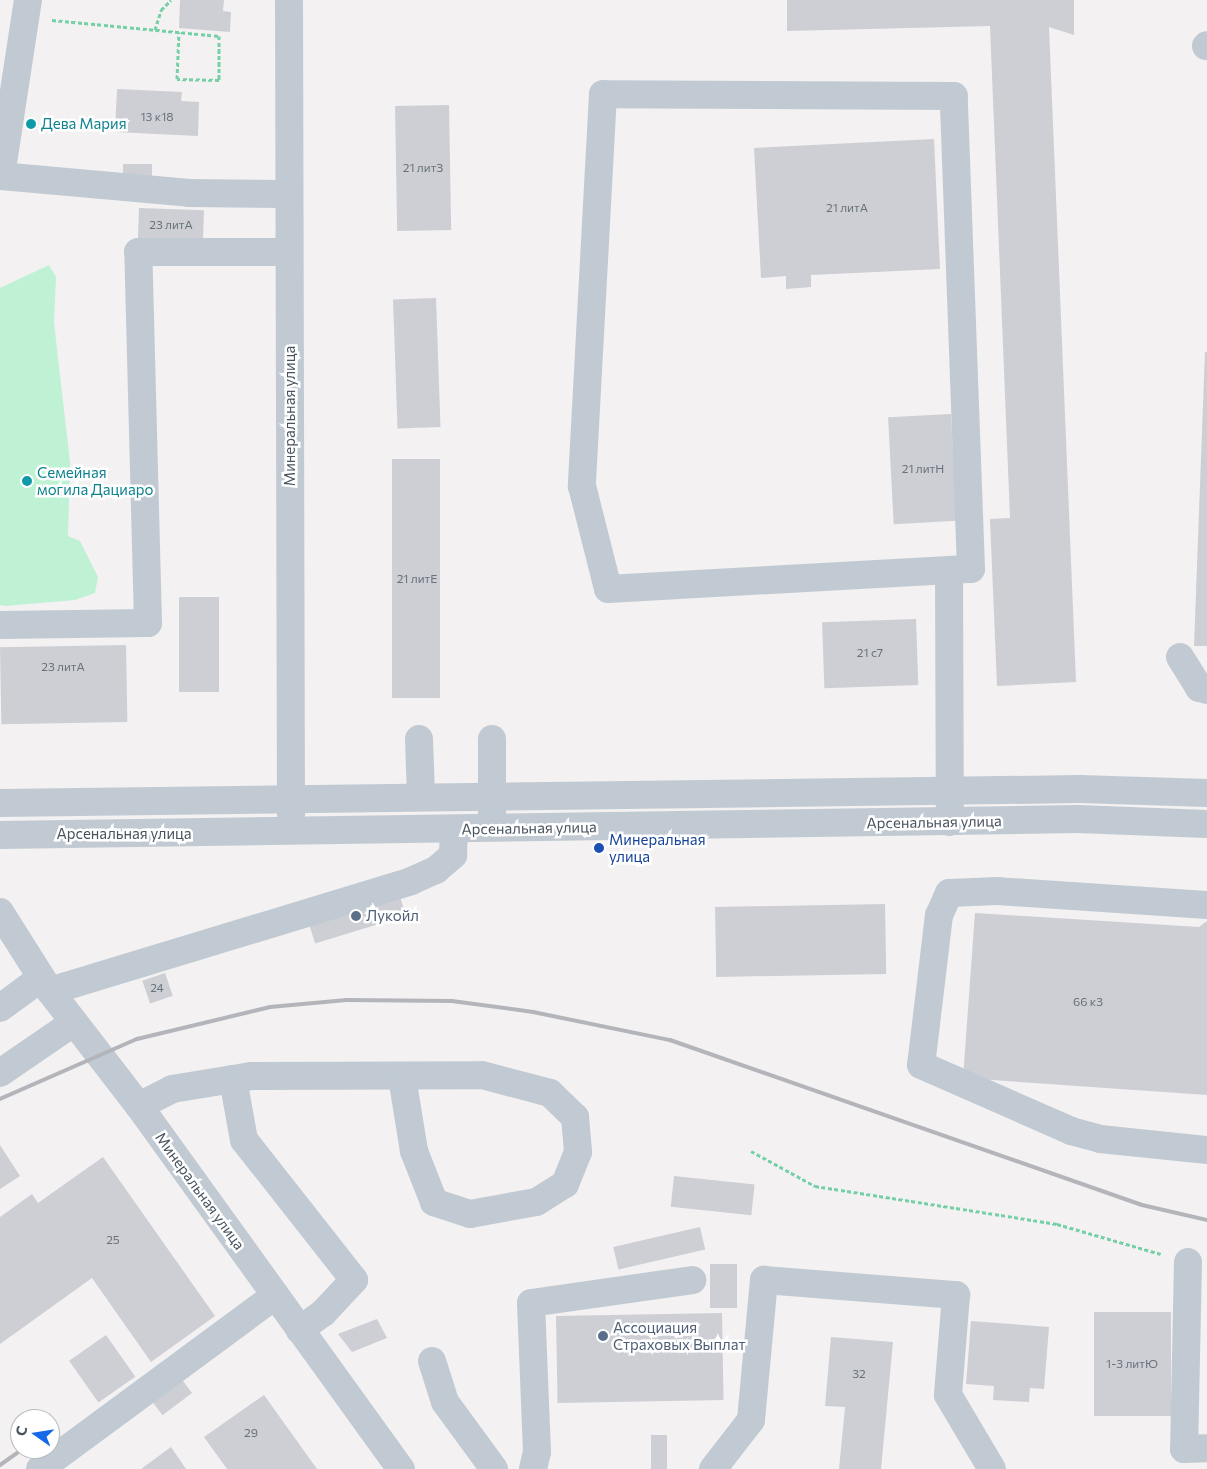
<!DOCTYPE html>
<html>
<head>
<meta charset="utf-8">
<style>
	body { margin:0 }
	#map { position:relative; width:1207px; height:1469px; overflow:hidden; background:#f3f1f1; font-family:Commissioner,sans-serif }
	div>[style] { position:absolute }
	.green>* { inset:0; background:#bff1d4 }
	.building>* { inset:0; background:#cdcfd5; transform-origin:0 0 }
	.path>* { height:3px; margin-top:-1.5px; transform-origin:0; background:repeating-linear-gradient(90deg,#76d0a7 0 4px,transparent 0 6.5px) }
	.minor>* { height:28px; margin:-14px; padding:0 14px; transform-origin:14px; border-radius:14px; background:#c1cad2 }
	.rail>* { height:4px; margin:-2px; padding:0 2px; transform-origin:2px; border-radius:2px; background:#b3b5bb }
	.dots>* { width:14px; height:14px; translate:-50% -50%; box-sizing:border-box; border:2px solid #fff; border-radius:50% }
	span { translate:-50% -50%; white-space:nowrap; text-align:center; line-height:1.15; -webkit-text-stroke:5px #fff; paint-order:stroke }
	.number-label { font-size:12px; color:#69727c }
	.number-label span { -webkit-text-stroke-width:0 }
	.culture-label { font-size:15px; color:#0d838f }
	.left { translate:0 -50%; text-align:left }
	.street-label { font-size:15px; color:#48535f }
	.transit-label { font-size:15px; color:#164399 }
	.service-label { font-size:15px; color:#4e5e75 }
	.north { position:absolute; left:10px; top:1409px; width:50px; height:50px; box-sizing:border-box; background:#fff; border:1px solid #b6babf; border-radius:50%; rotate:283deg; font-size:14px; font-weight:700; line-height:20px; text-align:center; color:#48535f }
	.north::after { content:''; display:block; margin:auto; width:18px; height:22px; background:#1568e8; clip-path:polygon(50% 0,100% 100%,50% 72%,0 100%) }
</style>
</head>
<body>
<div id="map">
	<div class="green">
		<i style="clip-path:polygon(49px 265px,56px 277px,54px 323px,70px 462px,68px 536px,80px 541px,98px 577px,95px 593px,75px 600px,6px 606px,0 605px,0 288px)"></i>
	</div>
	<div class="building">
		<i style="clip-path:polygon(180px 0,224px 0,223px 11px,231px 12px,230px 32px,179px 28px)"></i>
		<i style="clip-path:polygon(787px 0,1074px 0,1074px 35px,1049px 27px,1076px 682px,997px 686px,990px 519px,1010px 518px,990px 26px,787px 31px)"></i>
		<i style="clip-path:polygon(117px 89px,182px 92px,181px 101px,199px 102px,198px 136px,115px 132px)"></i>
		<i style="left:449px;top:105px;width:125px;height:54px;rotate:89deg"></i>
		<i style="clip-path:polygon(934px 139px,940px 269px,811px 275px,811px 287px,786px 289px,786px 276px,761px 278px,754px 148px)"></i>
		<i style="left:123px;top:164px;width:29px;height:12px"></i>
		<i style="left:139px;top:208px;width:65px;height:31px;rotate:2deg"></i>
		<i style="left:436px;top:298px;width:129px;height:43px;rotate:88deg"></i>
		<i style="clip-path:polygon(1205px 352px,1207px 352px,1207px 646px,1194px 646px)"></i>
		<i style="left:951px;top:414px;width:107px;height:63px;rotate:87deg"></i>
		<i style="left:440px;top:459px;width:239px;height:48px;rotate:90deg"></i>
		<i style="left:179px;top:597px;width:40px;height:95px"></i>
		<i style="left:916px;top:619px;width:66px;height:94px;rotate:88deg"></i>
		<i style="left:126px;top:645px;width:77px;height:126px;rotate:89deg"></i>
		<i style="left:398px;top:890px;width:27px;height:95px;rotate:73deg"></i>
		<i style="left:885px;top:904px;width:70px;height:170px;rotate:89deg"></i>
		<i style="clip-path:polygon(975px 913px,1199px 927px,1207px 921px,1207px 1095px,963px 1078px)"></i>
		<i style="left:165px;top:973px;width:24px;height:24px;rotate:71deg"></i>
		<i style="clip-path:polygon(0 1145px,20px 1176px,0 1189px)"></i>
		<i style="clip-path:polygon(103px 1157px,215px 1316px,151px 1362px,92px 1278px,0 1344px,0 1217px,32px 1194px,38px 1203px)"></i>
		<i style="left:674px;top:1176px;width:81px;height:31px;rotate:6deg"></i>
		<i style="left:700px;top:1227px;width:23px;height:89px;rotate:77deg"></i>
		<i style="left:710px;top:1264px;width:27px;height:44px"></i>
		<i style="left:1094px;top:1312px;width:77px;height:104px"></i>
		<i style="left:722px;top:1313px;width:87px;height:166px;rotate:89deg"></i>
		<i style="clip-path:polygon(377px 1319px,387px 1338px,352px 1352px,338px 1334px)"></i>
		<i style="clip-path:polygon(971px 1321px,1049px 1327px,1044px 1389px,1030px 1388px,1029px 1402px,993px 1400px,994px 1386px,966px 1384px)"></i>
		<i style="left:106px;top:1335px;width:51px;height:45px;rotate:55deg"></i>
		<i style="clip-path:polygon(831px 1337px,893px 1342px,881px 1469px,839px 1469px,845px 1407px,825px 1406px)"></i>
		<i style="left:180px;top:1377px;width:20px;height:37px;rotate:53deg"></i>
		<i style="clip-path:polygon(264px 1395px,317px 1469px,227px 1469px,204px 1437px)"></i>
		<i style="left:651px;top:1435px;width:16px;height:34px"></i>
		<i style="clip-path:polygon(171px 1447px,186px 1469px,141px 1469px)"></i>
	</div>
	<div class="path">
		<i style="left:52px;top:20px;width:168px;rotate:5.5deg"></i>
		<i style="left:219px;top:36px;width:44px;rotate:90deg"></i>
		<i style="left:219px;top:80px;width:42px;rotate:-178.6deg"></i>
		<i style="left:177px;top:79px;width:47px;rotate:-87.6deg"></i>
		<i style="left:155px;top:30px;width:21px;rotate:-73deg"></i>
		<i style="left:161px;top:10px;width:14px;rotate:-45deg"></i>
		<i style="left:751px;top:1151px;width:73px;rotate:28.7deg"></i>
		<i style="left:815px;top:1186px;width:245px;rotate:8.9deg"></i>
		<i style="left:1057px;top:1224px;width:108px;rotate:16.1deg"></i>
	</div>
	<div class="minor">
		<i style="left:289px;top:0;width:815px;rotate:89.86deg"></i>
		<i style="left:1206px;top:46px;width:1px;rotate:-45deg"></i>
		<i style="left:0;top:176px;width:190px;rotate:5.1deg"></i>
		<i style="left:189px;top:193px;width:100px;rotate:0.6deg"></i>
		<i style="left:1px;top:176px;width:178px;rotate:-81.3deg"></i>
		<i style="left:949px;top:570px;width:22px;rotate:-3deg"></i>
		<i style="left:971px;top:569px;width:473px;rotate:-92.1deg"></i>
		<i style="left:954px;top:96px;width:351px;rotate:-179.7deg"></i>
		<i style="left:603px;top:94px;width:393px;rotate:93.1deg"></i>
		<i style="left:582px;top:486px;width:106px;rotate:75.8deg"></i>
		<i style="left:608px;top:589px;width:342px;rotate:-3.2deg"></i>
		<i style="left:949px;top:570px;width:252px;rotate:89.8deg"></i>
		<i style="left:0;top:625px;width:148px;rotate:-0.8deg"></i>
		<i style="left:148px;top:623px;width:371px;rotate:-91.5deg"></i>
		<i style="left:138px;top:252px;width:151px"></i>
		<i style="left:1180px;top:657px;width:36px;rotate:58deg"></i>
		<i style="left:1199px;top:688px;width:8px;rotate:14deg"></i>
		<i style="left:419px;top:739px;width:58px;rotate:88deg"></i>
		<i style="left:492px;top:739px;width:76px;rotate:90deg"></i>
		<i style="left:0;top:803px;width:1080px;rotate:-0.74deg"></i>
		<i style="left:1080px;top:789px;width:127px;rotate:1.8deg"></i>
		<i style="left:0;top:835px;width:1078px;rotate:-0.85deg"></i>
		<i style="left:1078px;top:819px;width:129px;rotate:2.2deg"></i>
		<i style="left:1207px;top:905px;width:209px;rotate:-176.2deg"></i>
		<i style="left:998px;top:891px;width:49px;rotate:177.7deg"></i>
		<i style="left:949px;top:893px;width:24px;rotate:114deg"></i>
		<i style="left:939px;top:915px;width:151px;rotate:96.8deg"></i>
		<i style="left:921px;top:1065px;width:164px;rotate:23.7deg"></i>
		<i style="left:1071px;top:1131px;width:30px;rotate:15deg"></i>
		<i style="left:1100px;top:1139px;width:108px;rotate:5.9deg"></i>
		<i style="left:0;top:912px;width:93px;rotate:57.7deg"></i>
		<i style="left:50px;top:991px;width:145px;rotate:52.3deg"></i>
		<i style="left:139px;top:1106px;width:448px;rotate:54.2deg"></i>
		<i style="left:50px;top:991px;width:377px;rotate:-16.9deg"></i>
		<i style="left:411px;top:881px;width:27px;rotate:-24deg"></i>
		<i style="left:436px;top:870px;width:23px;rotate:-41deg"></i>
		<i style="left:453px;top:855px;width:26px;rotate:-88deg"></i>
		<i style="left:0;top:1008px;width:51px;rotate:-36.2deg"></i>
		<i style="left:0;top:1073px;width:88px;rotate:-34.4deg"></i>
		<i style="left:233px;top:1079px;width:62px;rotate:79.8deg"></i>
		<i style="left:244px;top:1140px;width:178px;rotate:51.8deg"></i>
		<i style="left:354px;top:1280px;width:45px;rotate:133.2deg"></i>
		<i style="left:323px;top:1313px;width:29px;rotate:144deg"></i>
		<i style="left:139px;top:1106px;width:37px;rotate:-27deg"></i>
		<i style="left:172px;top:1089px;width:80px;rotate:-9.3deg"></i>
		<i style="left:251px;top:1076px;width:231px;rotate:-0.2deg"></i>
		<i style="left:482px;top:1075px;width:70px;rotate:14.8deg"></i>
		<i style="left:550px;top:1093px;width:35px;rotate:44deg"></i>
		<i style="left:575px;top:1117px;width:35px;rotate:85deg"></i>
		<i style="left:578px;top:1152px;width:35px;rotate:112deg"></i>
		<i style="left:565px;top:1184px;width:34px;rotate:148deg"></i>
		<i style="left:536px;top:1202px;width:67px;rotate:169.7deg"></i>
		<i style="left:470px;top:1214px;width:38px;rotate:-162deg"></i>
		<i style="left:434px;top:1202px;width:55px;rotate:-111.4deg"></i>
		<i style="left:414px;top:1151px;width:75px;rotate:-99.2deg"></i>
		<i style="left:1188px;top:1262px;width:187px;rotate:91.2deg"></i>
		<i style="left:1184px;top:1449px;width:23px;rotate:-2deg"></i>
		<i style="left:432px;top:1361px;width:43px;rotate:72.4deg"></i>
		<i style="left:445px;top:1402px;width:83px;rotate:53.8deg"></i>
		<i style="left:40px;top:1469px;width:292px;rotate:-36.4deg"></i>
		<i style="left:533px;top:1469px;width:17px;rotate:-77deg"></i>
		<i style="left:537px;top:1452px;width:149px;rotate:-92.3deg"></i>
		<i style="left:531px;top:1303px;width:163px;rotate:-8.1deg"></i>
		<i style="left:713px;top:1469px;width:62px;rotate:-52.2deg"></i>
		<i style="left:751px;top:1420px;width:141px;rotate:-84.7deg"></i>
		<i style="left:764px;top:1280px;width:193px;rotate:4.5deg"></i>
		<i style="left:956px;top:1295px;width:100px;rotate:94.6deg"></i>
		<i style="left:948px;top:1395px;width:86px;rotate:59.3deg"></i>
	</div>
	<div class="rail">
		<i style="left:0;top:1099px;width:150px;rotate:-23.7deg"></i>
		<i style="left:137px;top:1039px;width:137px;rotate:-13.5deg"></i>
		<i style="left:270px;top:1007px;width:77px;rotate:-5.2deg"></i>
		<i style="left:347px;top:1000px;width:105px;rotate:0.5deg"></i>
		<i style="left:452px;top:1001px;width:82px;rotate:7.7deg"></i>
		<i style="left:533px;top:1012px;width:140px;rotate:11.6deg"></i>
		<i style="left:670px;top:1040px;width:500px;rotate:19.27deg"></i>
		<i style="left:1142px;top:1205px;width:67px;rotate:13deg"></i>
		<i style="left:0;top:1465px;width:21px;rotate:-35deg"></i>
	</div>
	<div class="dots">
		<i style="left:31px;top:124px;background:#0f9aa8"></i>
		<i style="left:27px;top:481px;background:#0f9aa8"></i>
		<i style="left:599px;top:848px;background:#1a4fb4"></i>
		<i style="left:356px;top:916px;background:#5c6f8a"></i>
		<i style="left:603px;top:1336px;background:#5c6f8a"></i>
	</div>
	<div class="number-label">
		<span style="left:157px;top:117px">13 к18</span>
		<span style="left:423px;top:168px">21 литЗ</span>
		<span style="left:847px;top:208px">21 литА</span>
		<span style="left:171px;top:225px">23 литА</span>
		<span style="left:923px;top:469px">21 литН</span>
		<span style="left:417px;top:579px">21 литЕ</span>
		<span style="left:870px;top:653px">21 с7</span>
		<span style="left:63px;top:667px">23 литА</span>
		<span style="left:157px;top:988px">24</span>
		<span style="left:1088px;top:1002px">66 к3</span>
		<span style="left:113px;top:1240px">25</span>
		<span style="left:1132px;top:1364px">1-3 литЮ</span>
		<span style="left:859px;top:1374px">32</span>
		<span style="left:251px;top:1433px">29</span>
	</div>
	<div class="culture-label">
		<span class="left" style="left:41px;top:124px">Дева Мария</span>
		<span class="left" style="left:37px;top:481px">Семейная<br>могила Дациаро</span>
	</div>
	<div class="street-label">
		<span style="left:290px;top:416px;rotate:-90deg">Минеральная улица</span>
		<span style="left:934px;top:822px;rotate:-1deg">Арсенальная улица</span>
		<span style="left:529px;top:828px;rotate:-1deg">Арсенальная улица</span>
		<span style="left:124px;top:834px">Арсенальная улица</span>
		<span style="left:200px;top:1191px;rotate:54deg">Минеральная улица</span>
	</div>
	<div class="transit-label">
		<span class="left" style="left:609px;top:848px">Минеральная<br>улица</span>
	</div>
	<div class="service-label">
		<span class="left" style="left:366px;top:916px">Лукойл</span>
		<span class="left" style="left:613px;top:1336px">Ассоциация<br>Страховых Выплат</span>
	</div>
	<div class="north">С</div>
</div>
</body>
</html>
